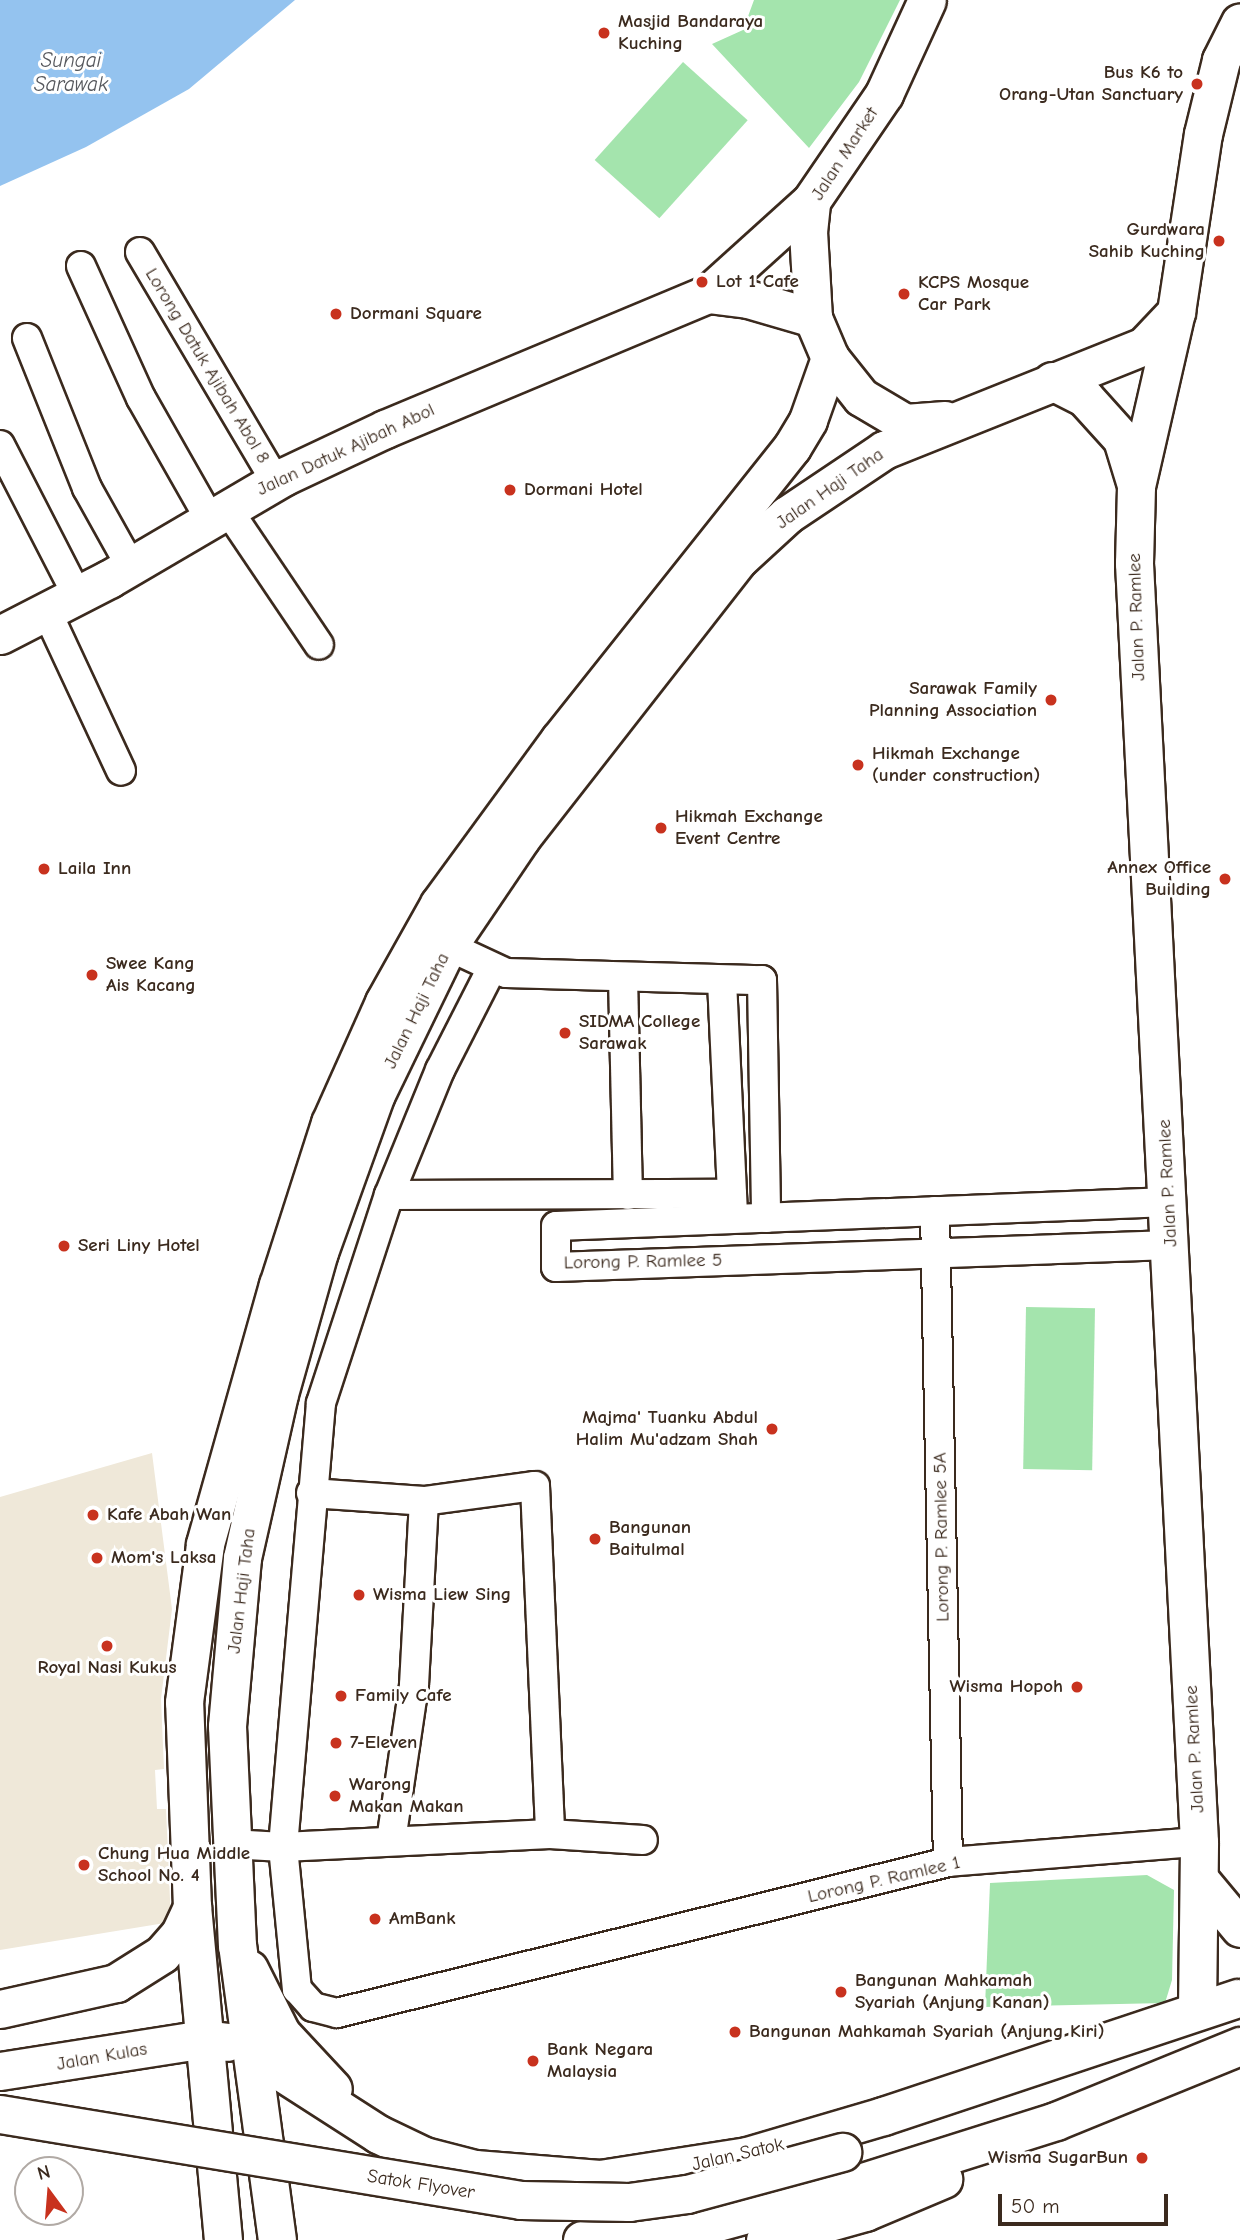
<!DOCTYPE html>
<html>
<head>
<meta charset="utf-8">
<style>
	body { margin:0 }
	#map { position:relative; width:1240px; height:2240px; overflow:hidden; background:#fff; font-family:"Comic Neue",sans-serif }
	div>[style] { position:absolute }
	.built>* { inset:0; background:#efe8d9 }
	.green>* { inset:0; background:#a4e4ad; transform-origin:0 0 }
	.water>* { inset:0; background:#94c3ef }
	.roads { filter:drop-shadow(2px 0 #3b2a1e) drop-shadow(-2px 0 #3b2a1e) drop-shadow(0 2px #3b2a1e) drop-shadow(0 -2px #3b2a1e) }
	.minor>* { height:28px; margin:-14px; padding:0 14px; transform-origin:14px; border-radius:14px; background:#fff }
	.major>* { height:37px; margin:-18.5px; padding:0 18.5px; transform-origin:18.5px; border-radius:18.5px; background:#fff }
	.bridges { filter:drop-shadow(2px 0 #3b2a1e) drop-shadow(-2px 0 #3b2a1e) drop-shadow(0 2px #3b2a1e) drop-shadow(0 -2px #3b2a1e) }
	.major-bridge>* { height:37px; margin:-18.5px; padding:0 18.5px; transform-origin:18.5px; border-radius:18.5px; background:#fff }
	.dots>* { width:19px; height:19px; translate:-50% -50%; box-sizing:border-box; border:4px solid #fff; border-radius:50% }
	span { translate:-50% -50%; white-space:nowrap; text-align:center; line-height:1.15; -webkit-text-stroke:6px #fff; paint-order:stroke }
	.poi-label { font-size:19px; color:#3b2a1e; font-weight:700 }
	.left { translate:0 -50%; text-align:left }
	.right { translate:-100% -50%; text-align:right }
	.street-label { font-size:19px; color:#3b2a1e }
	.water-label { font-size:21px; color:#56585d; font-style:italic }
	.north { position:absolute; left:14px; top:2156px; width:70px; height:70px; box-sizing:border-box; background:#fff; border:2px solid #b1aaa5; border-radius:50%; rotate:344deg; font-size:19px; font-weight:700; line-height:28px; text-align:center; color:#3b2a1e }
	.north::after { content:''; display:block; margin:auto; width:24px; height:32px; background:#c8321e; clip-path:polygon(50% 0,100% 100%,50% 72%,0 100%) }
	.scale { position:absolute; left:998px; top:2194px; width:170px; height:32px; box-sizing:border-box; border:4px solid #3b2a1e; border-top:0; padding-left:9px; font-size:21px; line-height:24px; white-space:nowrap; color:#3b2a1e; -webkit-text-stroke:5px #fff; paint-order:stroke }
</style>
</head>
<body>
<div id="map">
	<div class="built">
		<i style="clip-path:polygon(152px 1453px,172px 1609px,161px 1699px,164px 1769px,155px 1770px,157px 1809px,166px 1809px,171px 1922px,0 1950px,0 1497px)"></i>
	</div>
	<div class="green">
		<i style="clip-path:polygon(754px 0,900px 0,859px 82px,809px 148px,712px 44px,743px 30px)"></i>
		<i style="left:683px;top:62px;width:87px;height:132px;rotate:42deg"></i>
		<i style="left:1026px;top:1307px;width:69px;height:162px;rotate:1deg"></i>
		<i style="clip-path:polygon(1147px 1875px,1174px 1890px,1172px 1980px,1165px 2003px,985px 2007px,990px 1883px)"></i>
	</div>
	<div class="water">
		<i style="clip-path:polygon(0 0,295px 0,189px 89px,86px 147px,0 186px)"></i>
	</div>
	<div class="roads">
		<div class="minor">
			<i style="left:140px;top:252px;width:265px;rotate:59.4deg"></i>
			<i style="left:81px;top:266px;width:145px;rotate:65.6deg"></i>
			<i style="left:141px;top:398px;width:136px;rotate:60.4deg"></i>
			<i style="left:27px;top:338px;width:162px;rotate:68.2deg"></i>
			<i style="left:87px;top:488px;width:88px;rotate:60.8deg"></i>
			<i style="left:0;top:445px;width:166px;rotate:62.8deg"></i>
			<i style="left:226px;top:507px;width:166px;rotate:56deg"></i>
			<i style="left:47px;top:612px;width:175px;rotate:65deg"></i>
			<i style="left:448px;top:946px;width:64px;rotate:25deg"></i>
			<i style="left:506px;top:973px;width:256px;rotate:1.6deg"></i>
			<i style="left:762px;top:980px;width:238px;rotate:89deg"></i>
			<i style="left:492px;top:968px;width:114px;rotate:117deg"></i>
			<i style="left:440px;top:1070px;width:135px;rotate:112.2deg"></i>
			<i style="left:389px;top:1195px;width:219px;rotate:108.1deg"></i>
			<i style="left:321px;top:1403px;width:446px;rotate:94.9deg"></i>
			<i style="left:283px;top:1847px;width:143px;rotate:84.4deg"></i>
			<i style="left:297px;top:1989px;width:24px;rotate:48deg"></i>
			<i style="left:313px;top:2007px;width:25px;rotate:14deg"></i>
			<i style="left:337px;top:2013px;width:629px;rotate:-13.88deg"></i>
			<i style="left:948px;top:1862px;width:252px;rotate:-4.6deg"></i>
			<i style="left:623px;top:977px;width:218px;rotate:88.7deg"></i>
			<i style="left:722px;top:981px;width:231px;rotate:87.3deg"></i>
			<i style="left:389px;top:1195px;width:343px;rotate:-0.2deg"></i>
			<i style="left:1169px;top:1202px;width:613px;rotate:177.76deg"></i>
			<i style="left:556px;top:1226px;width:41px;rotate:90deg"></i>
			<i style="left:556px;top:1267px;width:615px;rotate:-2.05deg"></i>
			<i style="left:935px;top:1211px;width:651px;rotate:88.86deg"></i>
			<i style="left:311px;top:1493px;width:113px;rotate:4deg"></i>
			<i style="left:424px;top:1501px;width:112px;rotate:-7.7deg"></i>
			<i style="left:535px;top:1486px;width:348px;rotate:87.5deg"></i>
			<i style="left:391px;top:1841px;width:158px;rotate:-81.6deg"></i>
			<i style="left:414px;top:1685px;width:184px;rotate:-86.9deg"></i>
			<i style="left:230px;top:1844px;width:53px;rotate:3.2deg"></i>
			<i style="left:283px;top:1847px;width:267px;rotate:-2.8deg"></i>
			<i style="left:550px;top:1834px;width:93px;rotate:3.7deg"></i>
		</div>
		<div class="major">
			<i style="left:708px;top:294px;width:40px;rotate:7.1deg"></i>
			<i style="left:748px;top:299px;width:68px;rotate:16.3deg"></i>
			<i style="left:813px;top:318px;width:43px;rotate:67deg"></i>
			<i style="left:830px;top:358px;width:50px;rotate:51.5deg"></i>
			<i style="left:861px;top:397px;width:51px;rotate:30.6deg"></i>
			<i style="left:905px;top:423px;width:40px;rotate:-4.3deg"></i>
			<i style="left:813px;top:318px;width:86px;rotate:-93.3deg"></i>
			<i style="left:808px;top:232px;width:31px;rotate:-84deg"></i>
			<i style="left:811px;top:201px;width:130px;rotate:-55.7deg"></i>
			<i style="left:884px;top:94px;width:103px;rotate:-65.4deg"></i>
			<i style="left:1052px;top:381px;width:37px;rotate:27deg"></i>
			<i style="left:1085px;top:398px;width:55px;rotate:47.9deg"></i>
			<i style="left:1122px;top:439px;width:48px;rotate:73.1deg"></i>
			<i style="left:0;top:635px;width:123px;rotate:-27.2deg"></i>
			<i style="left:109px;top:579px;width:202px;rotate:-30.4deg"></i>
			<i style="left:283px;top:477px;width:113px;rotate:-25.2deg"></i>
			<i style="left:385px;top:429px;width:350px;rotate:-22.7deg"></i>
			<i style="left:708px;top:294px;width:139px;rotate:-42.1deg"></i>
			<i style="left:1201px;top:1881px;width:61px;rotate:50.3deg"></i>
			<i style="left:249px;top:1969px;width:72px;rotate:63.4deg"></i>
			<i style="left:281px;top:2033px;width:76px;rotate:47.1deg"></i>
			<i style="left:0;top:2009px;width:119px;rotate:-12.6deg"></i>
			<i style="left:116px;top:1983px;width:54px;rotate:-32.2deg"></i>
			<i style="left:162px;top:1954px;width:28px;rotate:-49deg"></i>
			<i style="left:180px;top:1933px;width:29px;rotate:-65deg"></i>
			<i style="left:1197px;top:2010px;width:168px;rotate:-89.3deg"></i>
			<i style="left:1199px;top:1842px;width:1281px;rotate:-92.91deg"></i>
			<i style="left:1134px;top:563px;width:77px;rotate:-88.5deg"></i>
			<i style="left:1136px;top:486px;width:179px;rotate:-77.1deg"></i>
			<i style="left:1176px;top:312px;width:180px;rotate:-81.4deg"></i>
			<i style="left:1203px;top:134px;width:76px;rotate:-76.3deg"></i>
			<i style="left:1221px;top:60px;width:42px;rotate:-63.4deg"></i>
			<i style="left:250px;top:2046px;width:39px;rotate:40deg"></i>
			<i style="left:280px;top:2071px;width:117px;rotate:32.7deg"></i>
			<i style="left:378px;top:2134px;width:51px;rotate:25.6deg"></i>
			<i style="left:424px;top:2156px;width:53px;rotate:14.3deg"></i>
			<i style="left:475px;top:2169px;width:125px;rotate:4.6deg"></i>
			<i style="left:600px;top:2179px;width:149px;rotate:-8.9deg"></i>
			<i style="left:747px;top:2156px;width:142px;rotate:-16.4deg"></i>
			<i style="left:883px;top:2116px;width:374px;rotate:-18.4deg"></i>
			<i style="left:0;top:2071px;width:206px;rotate:-8.9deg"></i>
			<i style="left:204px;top:2039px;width:23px;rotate:7deg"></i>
			<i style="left:223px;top:2240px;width:334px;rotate:-95.3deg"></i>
			<i style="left:192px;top:1907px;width:205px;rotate:-92.2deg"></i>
			<i style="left:184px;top:1702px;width:159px;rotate:-82.4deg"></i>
			<i style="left:205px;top:1544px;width:269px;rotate:-74.3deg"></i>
			<i style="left:278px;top:1285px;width:170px;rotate:-72.2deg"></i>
			<i style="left:330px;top:1123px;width:133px;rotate:-65.9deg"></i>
			<i style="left:384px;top:1002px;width:112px;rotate:-60.7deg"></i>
			<i style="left:439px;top:904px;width:203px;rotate:-53.8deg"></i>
			<i style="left:559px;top:740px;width:374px;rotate:-51.5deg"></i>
			<i style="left:792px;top:447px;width:31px;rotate:-59deg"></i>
			<i style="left:808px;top:420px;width:66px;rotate:-70.5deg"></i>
			<i style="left:277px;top:2240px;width:297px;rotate:-97.7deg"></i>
			<i style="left:237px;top:1946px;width:220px;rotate:-92.6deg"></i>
			<i style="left:227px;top:1726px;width:169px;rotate:-84.9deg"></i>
			<i style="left:242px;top:1558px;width:168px;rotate:-77.3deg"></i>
			<i style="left:279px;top:1394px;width:148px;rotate:-74.3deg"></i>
			<i style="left:319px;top:1252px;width:168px;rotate:-70.2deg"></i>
			<i style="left:376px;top:1094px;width:165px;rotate:-64.1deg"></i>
			<i style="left:448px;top:946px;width:130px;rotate:-55.9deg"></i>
			<i style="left:521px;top:838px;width:354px;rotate:-52deg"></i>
			<i style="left:739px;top:559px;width:65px;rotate:-42.5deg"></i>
			<i style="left:787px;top:515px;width:117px;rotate:-33.8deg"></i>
			<i style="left:884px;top:450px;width:280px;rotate:-21.8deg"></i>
			<i style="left:1144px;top:346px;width:47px;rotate:-46.7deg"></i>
			<i style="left:582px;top:2240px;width:115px;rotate:-6deg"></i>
			<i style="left:696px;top:2228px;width:163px;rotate:-15.3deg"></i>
			<i style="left:853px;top:2185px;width:213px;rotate:-17.5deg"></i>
			<i style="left:1056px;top:2121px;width:199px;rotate:-22.2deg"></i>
			<i style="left:765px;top:2240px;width:104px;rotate:-15.6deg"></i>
			<i style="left:865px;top:2212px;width:85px;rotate:-22.9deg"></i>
		</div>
	</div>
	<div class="bridges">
		<div class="major-bridge">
			<i style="left:0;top:2114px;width:528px;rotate:9.37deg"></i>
			<i style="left:521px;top:2200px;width:108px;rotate:1.1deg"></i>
			<i style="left:629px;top:2202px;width:59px;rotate:-7.9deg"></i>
			<i style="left:687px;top:2194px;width:161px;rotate:-15.2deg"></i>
		</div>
	</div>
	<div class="dots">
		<i style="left:604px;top:33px;background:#c8321e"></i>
		<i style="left:1197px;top:84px;background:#c8321e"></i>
		<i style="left:1219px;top:241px;background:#c8321e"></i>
		<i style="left:702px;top:282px;background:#c8321e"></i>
		<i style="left:904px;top:294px;background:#c8321e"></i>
		<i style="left:336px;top:314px;background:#c8321e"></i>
		<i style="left:510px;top:490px;background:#c8321e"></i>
		<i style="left:1051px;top:700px;background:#c8321e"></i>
		<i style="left:858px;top:765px;background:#c8321e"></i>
		<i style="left:661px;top:828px;background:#c8321e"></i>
		<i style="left:44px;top:869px;background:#c8321e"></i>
		<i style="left:1225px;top:879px;background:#c8321e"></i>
		<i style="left:92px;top:975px;background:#c8321e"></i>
		<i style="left:565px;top:1033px;background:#c8321e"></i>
		<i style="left:64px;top:1246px;background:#c8321e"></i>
		<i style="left:772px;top:1429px;background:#c8321e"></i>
		<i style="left:93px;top:1515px;background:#c8321e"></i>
		<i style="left:595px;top:1539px;background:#c8321e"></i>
		<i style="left:97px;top:1558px;background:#c8321e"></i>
		<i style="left:359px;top:1595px;background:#c8321e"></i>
		<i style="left:107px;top:1646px;background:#c8321e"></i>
		<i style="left:1077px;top:1687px;background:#c8321e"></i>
		<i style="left:341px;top:1696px;background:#c8321e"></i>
		<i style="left:336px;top:1743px;background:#c8321e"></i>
		<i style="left:335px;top:1796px;background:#c8321e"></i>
		<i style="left:84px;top:1865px;background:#c8321e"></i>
		<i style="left:375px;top:1919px;background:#c8321e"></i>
		<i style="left:841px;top:1992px;background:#c8321e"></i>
		<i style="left:735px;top:2032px;background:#c8321e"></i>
		<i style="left:533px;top:2061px;background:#c8321e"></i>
		<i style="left:1142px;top:2158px;background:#c8321e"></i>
	</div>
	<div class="poi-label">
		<span class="left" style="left:618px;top:33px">Masjid Bandaraya<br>Kuching</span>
		<span class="right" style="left:1183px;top:84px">Bus K6 to<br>Orang-Utan Sanctuary</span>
		<span class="right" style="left:1205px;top:241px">Gurdwara<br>Sahib Kuching</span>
		<span class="left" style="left:716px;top:282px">Lot 1 Cafe</span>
		<span class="left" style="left:918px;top:294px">KCPS Mosque<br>Car Park</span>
		<span class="left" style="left:350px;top:314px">Dormani Square</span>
		<span class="left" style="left:524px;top:490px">Dormani Hotel</span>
		<span class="right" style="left:1037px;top:700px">Sarawak Family<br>Planning Association</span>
		<span class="left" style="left:872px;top:765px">Hikmah Exchange<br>(under construction)</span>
		<span class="left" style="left:675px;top:828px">Hikmah Exchange<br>Event Centre</span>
		<span class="right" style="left:1211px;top:879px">Annex Office<br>Building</span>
		<span class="left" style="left:58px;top:869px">Laila Inn</span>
		<span class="left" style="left:106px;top:975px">Swee Kang<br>Ais Kacang</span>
		<span class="left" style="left:579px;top:1033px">SIDMA College<br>Sarawak</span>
		<span class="left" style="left:78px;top:1246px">Seri Liny Hotel</span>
		<span class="right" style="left:758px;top:1429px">Majma' Tuanku Abdul<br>Halim Mu'adzam Shah</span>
		<span class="left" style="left:107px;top:1515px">Kafe Abah Wan</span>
		<span class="left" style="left:609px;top:1539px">Bangunan<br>Baitulmal</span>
		<span class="left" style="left:111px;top:1558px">Mom's Laksa</span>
		<span class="left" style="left:373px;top:1595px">Wisma Liew Sing</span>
		<span style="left:107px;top:1668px">Royal Nasi Kukus</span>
		<span class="right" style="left:1063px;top:1687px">Wisma Hopoh</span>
		<span class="left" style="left:355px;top:1696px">Family Cafe</span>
		<span class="left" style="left:350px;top:1743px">7-Eleven</span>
		<span class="left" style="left:349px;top:1796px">Warong<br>Makan Makan</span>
		<span class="left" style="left:98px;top:1865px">Chung Hua Middle<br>School No. 4</span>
		<span class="left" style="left:389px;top:1919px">AmBank</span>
		<span class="left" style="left:855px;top:1992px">Bangunan Mahkamah<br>Syariah (Anjung Kanan)</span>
		<span class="left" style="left:749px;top:2032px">Bangunan Mahkamah Syariah (Anjung Kiri)</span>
		<span class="left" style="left:547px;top:2061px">Bank Negara<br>Malaysia</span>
		<span class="right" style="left:1128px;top:2158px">Wisma SugarBun</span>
	</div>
	<div class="street-label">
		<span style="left:845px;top:154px;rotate:-57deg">Jalan Market</span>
		<span style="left:207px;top:366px;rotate:59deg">Lorong Datuk Ajibah Abol 8</span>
		<span style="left:346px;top:450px;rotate:-25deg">Jalan Datuk Ajibah Abol</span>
		<span style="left:830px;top:489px;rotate:-35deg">Jalan Haji Taha</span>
		<span style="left:1137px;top:617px;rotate:-92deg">Jalan P. Ramlee</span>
		<span style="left:417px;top:1011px;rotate:-64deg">Jalan Haji Taha</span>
		<span style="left:1168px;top:1183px;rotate:-93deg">Jalan P. Ramlee</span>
		<span style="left:643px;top:1262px;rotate:-1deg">Lorong P. Ramlee 5</span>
		<span style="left:942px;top:1537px;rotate:-91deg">Lorong P. Ramlee 5A</span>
		<span style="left:242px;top:1591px;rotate:-83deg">Jalan Haji Taha</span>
		<span style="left:1195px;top:1749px;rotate:-93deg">Jalan P. Ramlee</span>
		<span style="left:884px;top:1880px;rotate:-13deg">Lorong P. Ramlee 1</span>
		<span style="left:102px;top:2057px;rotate:-10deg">Jalan Kulas</span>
		<span style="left:738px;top:2155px;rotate:-13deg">Jalan Satok</span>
		<span style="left:421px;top:2185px;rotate:9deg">Satok Flyover</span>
	</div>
	<div class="water-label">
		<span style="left:71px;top:72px">Sungai<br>Sarawak</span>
	</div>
	<div class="north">N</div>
	<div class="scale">50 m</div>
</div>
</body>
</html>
